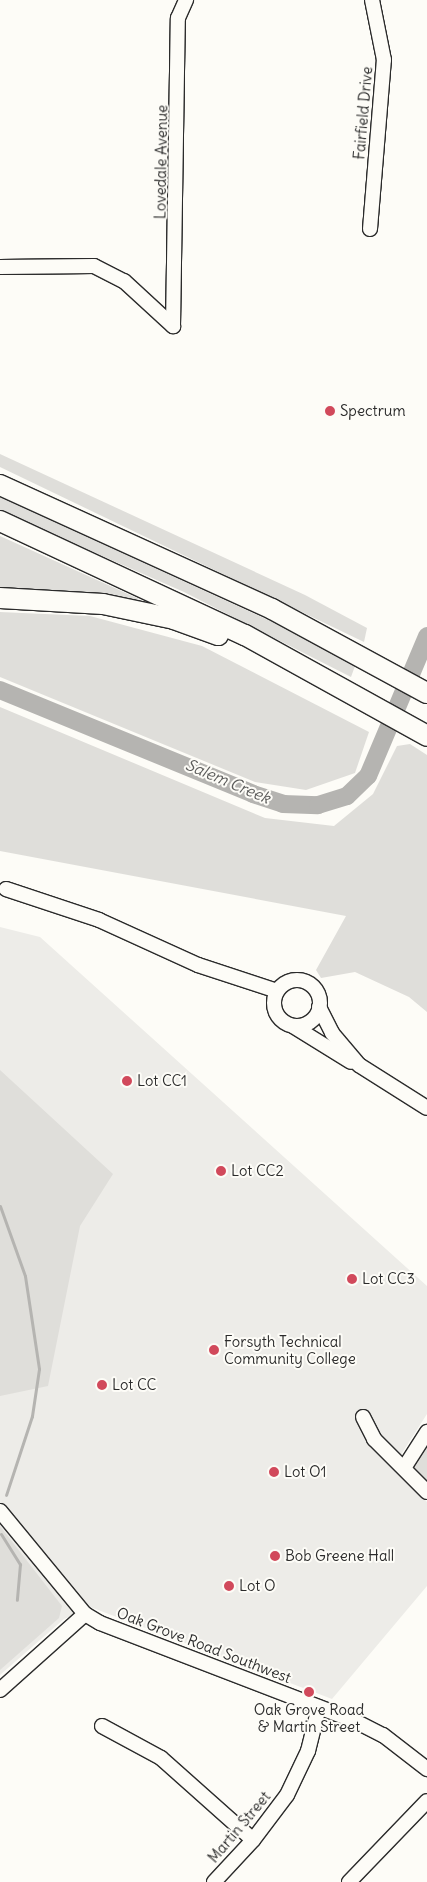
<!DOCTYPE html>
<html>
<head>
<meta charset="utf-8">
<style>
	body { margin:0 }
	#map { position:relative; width:427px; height:1882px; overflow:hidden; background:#fdfcf7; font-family:Delius,sans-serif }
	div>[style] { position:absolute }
	.built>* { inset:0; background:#edece8 }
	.green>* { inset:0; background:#dfdeda }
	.stream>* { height:3px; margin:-1.5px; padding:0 1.5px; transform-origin:1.5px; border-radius:1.5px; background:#b5b4b1 }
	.river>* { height:18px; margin:-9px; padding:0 9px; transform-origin:9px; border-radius:9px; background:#b5b4b1 }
	.roads { filter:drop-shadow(1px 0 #2b2b2b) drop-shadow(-1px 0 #2b2b2b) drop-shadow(0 1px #2b2b2b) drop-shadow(0 -1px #2b2b2b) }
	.minor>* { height:14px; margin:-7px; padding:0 7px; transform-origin:7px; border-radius:7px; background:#fdfcf7 }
	.minor>.ring { margin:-7px; padding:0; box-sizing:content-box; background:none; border:14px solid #fdfcf7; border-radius:50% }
	.highway>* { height:20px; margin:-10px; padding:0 10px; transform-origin:10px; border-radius:10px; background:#fdfcf7 }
	.dots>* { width:14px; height:14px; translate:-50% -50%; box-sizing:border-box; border:2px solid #fdfcf7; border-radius:50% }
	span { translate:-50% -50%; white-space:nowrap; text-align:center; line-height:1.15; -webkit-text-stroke:4px #fdfcf7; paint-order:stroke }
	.street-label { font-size:15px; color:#2b2b2b }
	.poi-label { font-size:15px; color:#2b2b2b }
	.left { translate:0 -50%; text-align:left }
	.water-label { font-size:16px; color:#5b5b5a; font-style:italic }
</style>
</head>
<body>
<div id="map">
	<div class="built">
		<i style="clip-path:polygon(0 927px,40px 937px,427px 1286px,427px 1414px,393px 1467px,427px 1502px,427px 1586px,332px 1699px,93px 1608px,64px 1619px,0 1675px)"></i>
	</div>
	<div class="green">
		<i style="clip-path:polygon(0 454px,305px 595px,367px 628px,364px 642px,0 467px)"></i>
		<i style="clip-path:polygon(0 497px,292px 631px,355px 666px,351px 677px,184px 592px,0 511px)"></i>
		<i style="clip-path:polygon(0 536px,139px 599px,136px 603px,0 592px)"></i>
		<i style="clip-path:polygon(0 612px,90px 616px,202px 646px,369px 732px,355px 773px,306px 790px,255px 782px,0 677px)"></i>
		<i style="clip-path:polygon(0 707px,265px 818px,334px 826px,373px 794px,397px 746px,410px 744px,427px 755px,427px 1012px,409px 997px,355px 972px,321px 978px,316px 970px,346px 916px,0 851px)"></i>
		<i style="clip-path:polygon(0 1070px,113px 1174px,80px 1226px,48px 1386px,0 1396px)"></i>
		<i style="clip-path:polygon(427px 1440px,427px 1484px,410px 1467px)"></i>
		<i style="clip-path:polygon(0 1526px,62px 1606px,59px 1618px,0 1670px)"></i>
	</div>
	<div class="stream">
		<i style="left:0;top:1206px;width:74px;rotate:70.3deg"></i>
		<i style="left:25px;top:1276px;width:94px;rotate:81.4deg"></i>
		<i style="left:39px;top:1369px;width:48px;rotate:98.5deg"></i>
		<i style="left:32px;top:1416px;width:83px;rotate:108.2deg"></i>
		<i style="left:1px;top:1534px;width:36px;rotate:58deg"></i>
		<i style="left:20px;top:1564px;width:36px;rotate:95deg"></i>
	</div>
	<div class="river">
		<i style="left:0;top:690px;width:274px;rotate:22.3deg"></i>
		<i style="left:253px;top:794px;width:32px;rotate:18deg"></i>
		<i style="left:283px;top:804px;width:35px;rotate:2deg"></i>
		<i style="left:318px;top:805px;width:30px;rotate:-17deg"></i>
		<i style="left:347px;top:796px;width:29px;rotate:-44deg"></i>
		<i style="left:368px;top:776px;width:152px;rotate:-67.1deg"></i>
	</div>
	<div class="roads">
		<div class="minor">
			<i style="left:370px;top:229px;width:170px;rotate:-85.3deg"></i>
			<i style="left:384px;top:60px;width:61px;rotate:-101.3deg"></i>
			<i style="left:0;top:267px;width:94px;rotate:-0.6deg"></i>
			<i style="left:94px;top:266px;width:34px;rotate:27deg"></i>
			<i style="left:124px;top:281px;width:67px;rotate:42.6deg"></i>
			<i style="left:173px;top:326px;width:308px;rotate:-89.1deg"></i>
			<i style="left:178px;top:18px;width:20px;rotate:-66deg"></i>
			<i style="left:6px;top:889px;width:98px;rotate:18.4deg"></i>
			<i style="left:99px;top:920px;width:109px;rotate:24.4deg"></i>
			<i style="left:198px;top:965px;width:83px;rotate:18.2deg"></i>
			<i class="ring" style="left:274px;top:980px;width:32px;height:32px"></i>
			<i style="left:319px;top:1007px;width:29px;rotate:63deg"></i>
			<i style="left:332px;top:1033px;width:42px;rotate:49.8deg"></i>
			<i style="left:359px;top:1065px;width:80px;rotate:32.3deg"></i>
			<i style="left:293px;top:1026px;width:68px;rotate:31.8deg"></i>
			<i style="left:363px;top:1417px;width:25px;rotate:63deg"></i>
			<i style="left:374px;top:1439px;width:75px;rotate:45deg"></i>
			<i style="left:404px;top:1468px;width:43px;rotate:-57.4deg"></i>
			<i style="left:0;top:1511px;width:134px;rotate:50.5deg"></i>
			<i style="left:85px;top:1614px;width:17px;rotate:31deg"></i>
			<i style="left:100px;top:1623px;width:271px;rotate:21deg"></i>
			<i style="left:353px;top:1720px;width:34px;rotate:27deg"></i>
			<i style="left:383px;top:1735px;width:56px;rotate:37.7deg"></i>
			<i style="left:0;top:1690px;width:114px;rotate:-41.8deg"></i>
			<i style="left:102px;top:1726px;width:67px;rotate:28.5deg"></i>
			<i style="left:161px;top:1758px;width:123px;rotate:41.7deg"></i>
			<i style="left:214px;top:1882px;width:57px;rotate:-47.1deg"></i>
			<i style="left:253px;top:1840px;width:56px;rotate:-52.9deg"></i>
			<i style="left:287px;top:1795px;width:49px;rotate:-64.5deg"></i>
			<i style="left:308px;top:1751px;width:45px;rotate:-76deg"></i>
			<i style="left:349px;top:1882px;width:112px;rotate:-46.1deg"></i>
		</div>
		<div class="highway">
			<i style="left:0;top:485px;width:299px;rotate:24.5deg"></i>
			<i style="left:272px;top:609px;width:176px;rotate:28.5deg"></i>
			<i style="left:0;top:521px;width:270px;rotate:25deg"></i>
			<i style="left:245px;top:635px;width:208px;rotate:29deg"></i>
			<i style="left:0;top:598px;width:103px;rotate:3.3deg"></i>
			<i style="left:103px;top:604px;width:73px;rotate:11.9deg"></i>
			<i style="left:174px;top:619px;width:47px;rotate:20deg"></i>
		</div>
	</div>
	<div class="dots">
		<i style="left:330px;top:411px;background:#d1495b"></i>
		<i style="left:127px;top:1081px;background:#d1495b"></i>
		<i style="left:221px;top:1171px;background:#d1495b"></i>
		<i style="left:352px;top:1279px;background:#d1495b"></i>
		<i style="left:214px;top:1350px;background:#d1495b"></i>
		<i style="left:102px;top:1385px;background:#d1495b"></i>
		<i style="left:274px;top:1472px;background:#d1495b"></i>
		<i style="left:275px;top:1556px;background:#d1495b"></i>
		<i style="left:229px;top:1586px;background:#d1495b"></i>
		<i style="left:309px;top:1692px;background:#d1495b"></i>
	</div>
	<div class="street-label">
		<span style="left:363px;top:113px;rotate:-85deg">Fairfield Drive</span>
		<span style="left:161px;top:162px;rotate:-89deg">Lovedale Avenue</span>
		<span style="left:204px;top:1645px;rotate:21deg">Oak Grove Road Southwest</span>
		<span style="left:239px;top:1827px;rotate:-50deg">Martin Street</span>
	</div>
	<div class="poi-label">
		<span class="left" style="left:340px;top:411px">Spectrum</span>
		<span class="left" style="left:137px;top:1081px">Lot CC1</span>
		<span class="left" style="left:231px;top:1171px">Lot CC2</span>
		<span class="left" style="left:362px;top:1279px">Lot CC3</span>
		<span class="left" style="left:224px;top:1350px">Forsyth Technical<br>Community College</span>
		<span class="left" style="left:112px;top:1385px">Lot CC</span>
		<span class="left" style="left:284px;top:1472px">Lot O1</span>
		<span class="left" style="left:285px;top:1556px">Bob Greene Hall</span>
		<span class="left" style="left:239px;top:1586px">Lot O</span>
		<span style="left:309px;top:1718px">Oak Grove Road<br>&amp; Martin Street</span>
	</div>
	<div class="water-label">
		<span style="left:228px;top:781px;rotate:23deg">Salem Creek</span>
	</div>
</div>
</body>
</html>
